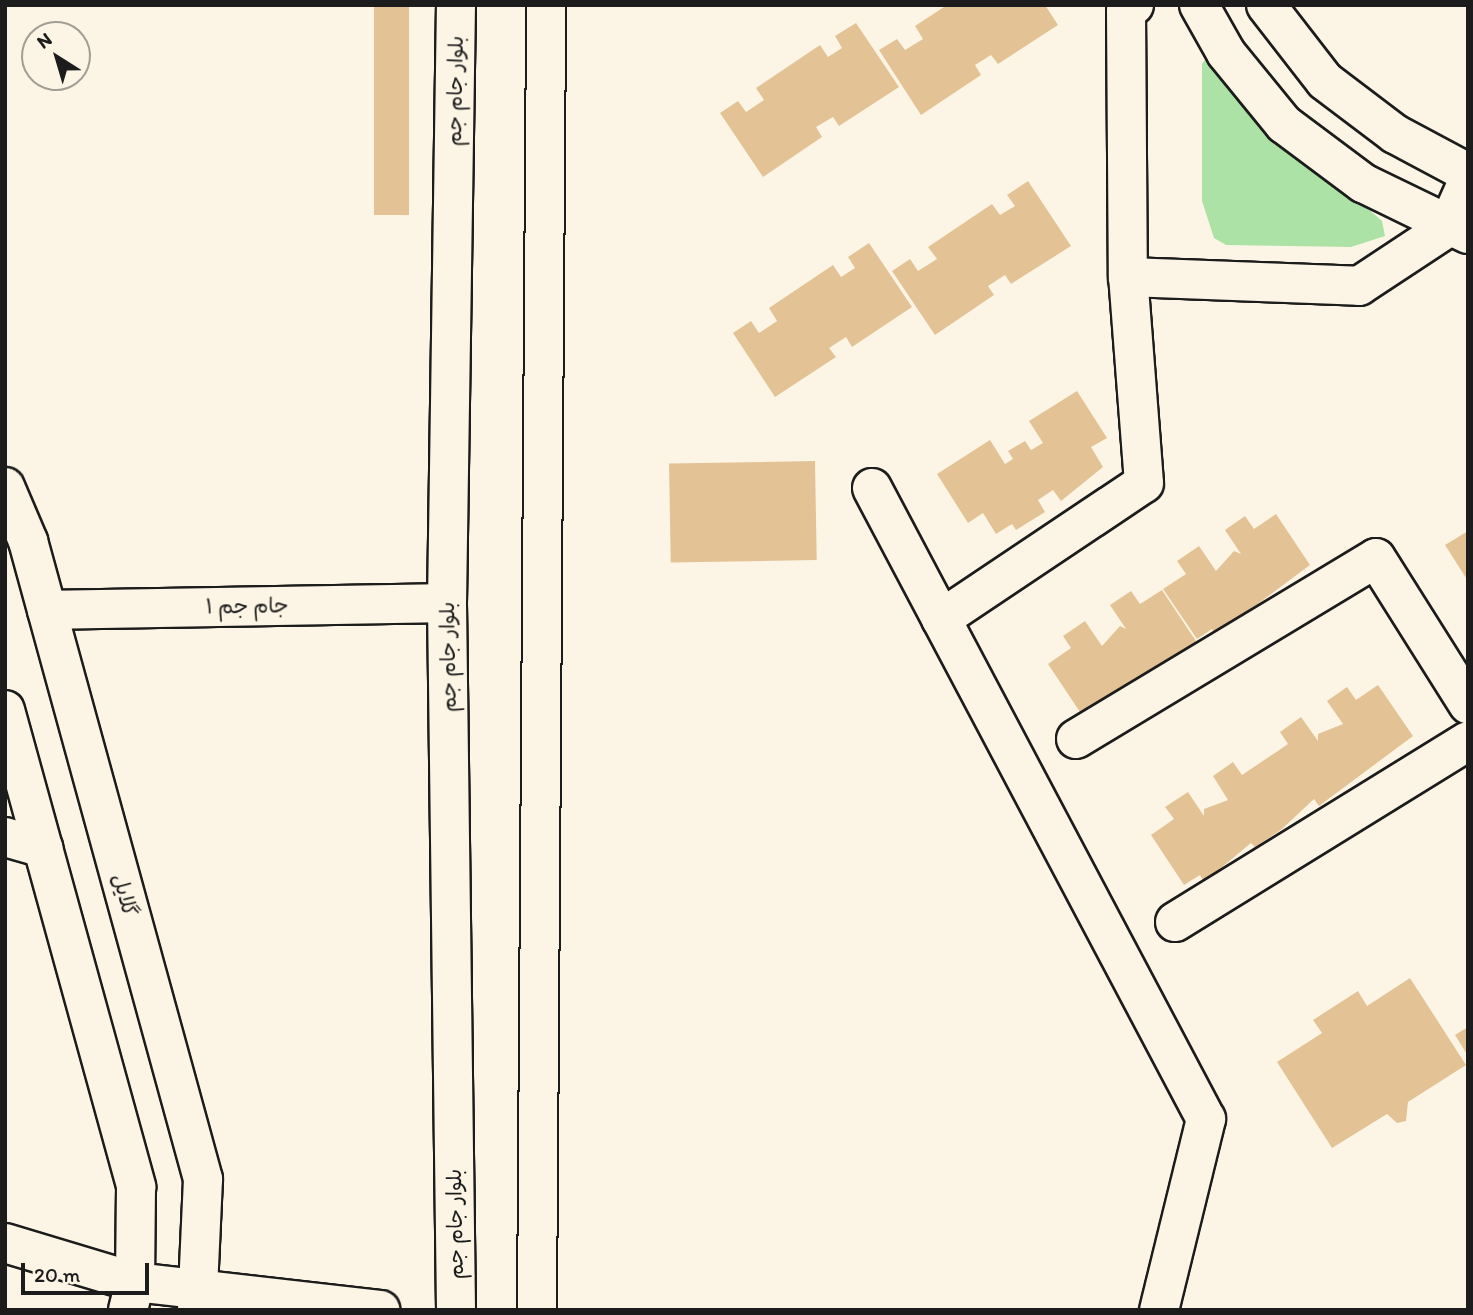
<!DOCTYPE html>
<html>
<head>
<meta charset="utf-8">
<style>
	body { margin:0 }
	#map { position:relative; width:1473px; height:1315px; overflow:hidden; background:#fcf5e5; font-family:Itim,"Playpen Sans Arabic",sans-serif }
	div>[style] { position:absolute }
	.green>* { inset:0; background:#ace2a5 }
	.building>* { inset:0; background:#e3c396; transform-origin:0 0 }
	.roads { filter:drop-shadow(2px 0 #1c1c1c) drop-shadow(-2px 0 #1c1c1c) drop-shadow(0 2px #1c1c1c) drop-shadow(0 -2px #1c1c1c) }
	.minor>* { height:38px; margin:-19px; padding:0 19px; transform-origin:19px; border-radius:19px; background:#fcf5e5 }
	.major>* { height:38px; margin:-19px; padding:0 19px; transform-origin:19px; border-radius:19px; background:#fcf5e5 }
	span { translate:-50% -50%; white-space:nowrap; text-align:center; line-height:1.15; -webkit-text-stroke:5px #fcf5e5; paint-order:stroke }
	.street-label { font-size:21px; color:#1c1c1c }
	.frame { position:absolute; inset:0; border:7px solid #1c1c1c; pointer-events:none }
	.north { position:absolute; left:21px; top:21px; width:70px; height:70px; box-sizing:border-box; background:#fcf5e5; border:2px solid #a29e95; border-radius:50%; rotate:323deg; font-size:19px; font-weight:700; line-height:28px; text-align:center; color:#1c1c1c }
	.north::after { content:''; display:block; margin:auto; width:24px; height:32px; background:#1c1c1c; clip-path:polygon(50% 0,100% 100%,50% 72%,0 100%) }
	.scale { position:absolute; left:21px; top:1263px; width:128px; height:32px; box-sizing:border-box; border:4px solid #1c1c1c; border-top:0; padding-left:9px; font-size:21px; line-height:24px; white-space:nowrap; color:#1c1c1c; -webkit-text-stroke:5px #fcf5e5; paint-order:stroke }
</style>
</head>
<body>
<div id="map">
	<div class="green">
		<i style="clip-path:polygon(1208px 55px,1281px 147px,1367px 208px,1382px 221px,1385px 236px,1351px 247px,1226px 245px,1214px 238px,1202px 201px,1202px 64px)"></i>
	</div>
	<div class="building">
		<i style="left:374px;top:5px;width:35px;height:210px"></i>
		<i style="clip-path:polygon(947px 5px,1045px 5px,1058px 25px,998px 64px,991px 55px,975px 65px,981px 75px,921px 115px,879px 50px,897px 39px,905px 50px,923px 39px,915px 26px)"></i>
		<i style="clip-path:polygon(856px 23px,899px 87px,839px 126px,833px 117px,816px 127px,822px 137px,763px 177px,720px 113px,738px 101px,746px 112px,764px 100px,756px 88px,820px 45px,828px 57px,842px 48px,835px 36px)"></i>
		<i style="clip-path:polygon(1028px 181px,1071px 246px,1011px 284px,1005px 275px,988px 286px,994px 295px,935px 335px,892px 271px,910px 259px,918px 271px,937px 259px,928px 247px,992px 204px,1000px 215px,1015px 206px,1007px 195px)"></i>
		<i style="clip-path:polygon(869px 243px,912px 307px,852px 347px,846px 337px,829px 348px,836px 357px,775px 397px,733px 333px,751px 321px,759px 333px,777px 321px,769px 308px,833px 265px,841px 277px,855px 268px,848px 257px)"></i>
		<i style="clip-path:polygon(1077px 391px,1107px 438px,1091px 447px,1103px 467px,1061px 501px,1053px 490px,1038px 500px,1045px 512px,1016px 530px,1012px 524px,996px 534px,983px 513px,968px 523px,937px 474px,990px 440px,1005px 464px,1013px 459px,1008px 451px,1025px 441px,1031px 450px,1043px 443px,1029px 421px)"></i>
		<i style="left:815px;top:461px;width:99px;height:146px;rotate:89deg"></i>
		<i style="clip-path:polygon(1276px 514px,1310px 565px,1216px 635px,1212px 629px,1197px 639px,1163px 589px,1186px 574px,1177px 561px,1199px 546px,1216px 571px,1234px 551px,1241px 554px,1225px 530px,1245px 516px,1254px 529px)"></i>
		<i style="clip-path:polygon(1468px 531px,1468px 581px,1445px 545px)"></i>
		<i style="clip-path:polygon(1162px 590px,1196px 641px,1180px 658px,1082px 715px,1048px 664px,1071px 648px,1063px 636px,1085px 621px,1102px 646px,1120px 626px,1126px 629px,1110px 605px,1131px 591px,1140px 604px)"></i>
		<i style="clip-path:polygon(1378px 685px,1413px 736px,1319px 806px,1314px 799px,1282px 829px,1255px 847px,1251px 843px,1204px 882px,1200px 875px,1184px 885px,1151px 835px,1174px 819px,1165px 807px,1188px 792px,1204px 816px,1204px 809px,1228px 800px,1213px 776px,1233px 762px,1242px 775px,1288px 744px,1280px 732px,1301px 717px,1318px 741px,1318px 734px,1343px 724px,1327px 701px,1347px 687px,1356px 700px)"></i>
		<i style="clip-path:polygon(1410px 978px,1466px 1065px,1408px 1102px,1406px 1121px,1397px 1123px,1387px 1114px,1332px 1148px,1277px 1062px,1322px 1033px,1313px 1020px,1358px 991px,1367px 1006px)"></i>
		<i style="clip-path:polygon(1468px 1027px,1468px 1056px,1455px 1035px)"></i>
	</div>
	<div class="roads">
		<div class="minor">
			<i style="left:1134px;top:5px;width:10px;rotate:143deg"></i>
			<i style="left:1126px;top:11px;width:266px;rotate:89.6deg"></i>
			<i style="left:1128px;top:277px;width:231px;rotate:2.2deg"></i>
			<i style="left:1359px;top:286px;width:105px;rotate:-33.4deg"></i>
			<i style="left:1447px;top:228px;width:51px;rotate:-65.9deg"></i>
			<i style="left:1199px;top:5px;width:55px;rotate:60.6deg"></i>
			<i style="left:1226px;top:53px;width:92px;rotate:50.8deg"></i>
			<i style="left:1284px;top:124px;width:99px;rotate:36.8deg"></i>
			<i style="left:1363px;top:183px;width:117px;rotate:25.9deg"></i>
			<i style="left:1266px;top:5px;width:96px;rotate:52.2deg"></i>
			<i style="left:1325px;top:81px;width:88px;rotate:37.1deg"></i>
			<i style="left:1395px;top:134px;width:83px;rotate:28.1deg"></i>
			<i style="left:5px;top:487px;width:59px;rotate:66.9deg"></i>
			<i style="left:28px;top:541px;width:662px;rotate:74.66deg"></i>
			<i style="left:203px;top:1179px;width:131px;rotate:92.6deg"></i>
			<i style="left:872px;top:488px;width:714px;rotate:62.11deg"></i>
			<i style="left:1206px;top:1119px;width:197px;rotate:103.8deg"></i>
			<i style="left:47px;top:610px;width:400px;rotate:-1deg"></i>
			<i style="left:941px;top:619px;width:244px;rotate:-33.8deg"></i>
			<i style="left:1144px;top:483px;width:207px;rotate:-94.4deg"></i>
			<i style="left:5px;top:710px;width:495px;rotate:74.6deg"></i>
			<i style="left:136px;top:1187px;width:95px;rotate:90.6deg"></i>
			<i style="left:135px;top:1282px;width:29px;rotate:104deg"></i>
			<i style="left:1076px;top:739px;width:350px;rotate:-31.1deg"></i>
			<i style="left:1376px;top:558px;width:173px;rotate:57.8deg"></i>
			<i style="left:5px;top:837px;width:40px;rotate:16deg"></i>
			<i style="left:1175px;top:922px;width:344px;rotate:-31.7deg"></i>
			<i style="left:5px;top:1243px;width:136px;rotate:16.7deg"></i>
			<i style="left:135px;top:1282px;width:247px;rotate:6.5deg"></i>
		</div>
		<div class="major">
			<i style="left:456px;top:1310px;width:707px;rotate:-90.73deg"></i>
			<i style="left:447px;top:603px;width:598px;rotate:-89.14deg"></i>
			<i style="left:537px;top:1310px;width:1305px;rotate:-89.6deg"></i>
		</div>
	</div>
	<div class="street-label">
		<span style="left:455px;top:91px;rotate:-89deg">بلوار جام جم</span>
		<span style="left:247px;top:606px;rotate:-1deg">جام جم ۱</span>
		<span style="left:448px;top:657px;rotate:-91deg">بلوار جام جم</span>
		<span style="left:125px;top:895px;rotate:75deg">گلایل</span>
		<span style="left:455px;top:1224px;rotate:-91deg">بلوار جام جم</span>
	</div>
	<div class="frame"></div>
	<div class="north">N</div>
	<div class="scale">20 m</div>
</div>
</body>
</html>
